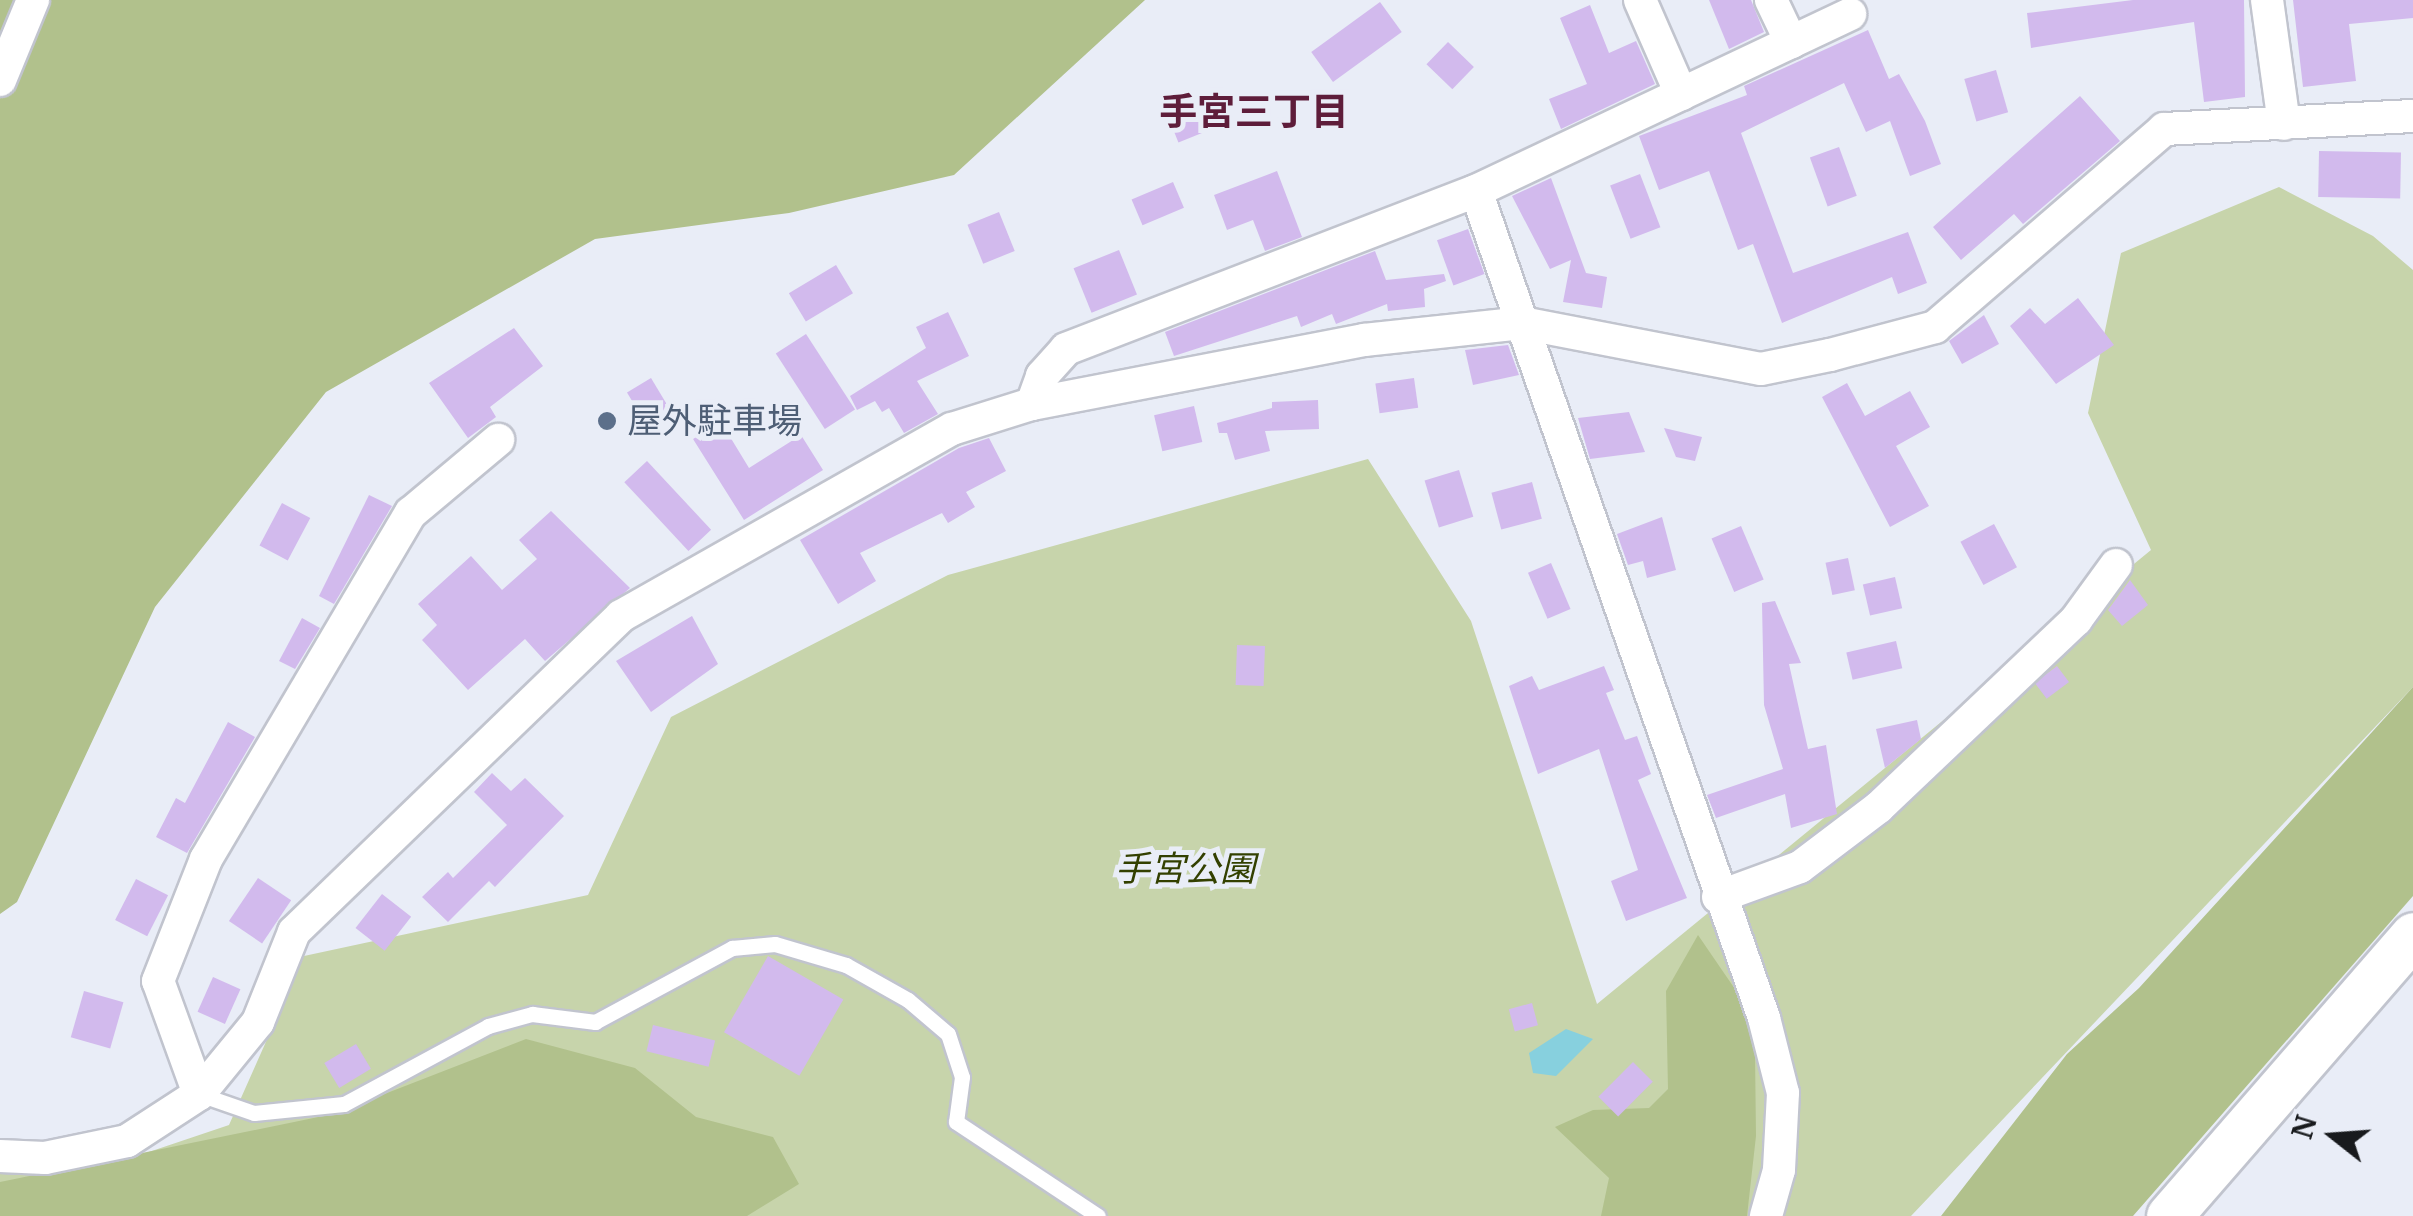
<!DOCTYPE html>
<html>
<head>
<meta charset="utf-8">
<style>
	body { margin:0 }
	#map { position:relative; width:2413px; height:1216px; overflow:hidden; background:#e9edf7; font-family:Merriweather,"Noto Sans JP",serif }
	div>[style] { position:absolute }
	.green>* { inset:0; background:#c7d4ab }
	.forest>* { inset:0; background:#b1c18c }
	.water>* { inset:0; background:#87d0de }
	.building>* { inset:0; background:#d2baed; transform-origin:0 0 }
	.roads { filter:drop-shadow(2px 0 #c1c4ce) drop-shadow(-2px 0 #c1c4ce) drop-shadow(0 2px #c1c4ce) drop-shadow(0 -2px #c1c4ce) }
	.lane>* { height:15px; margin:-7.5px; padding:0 7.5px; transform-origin:7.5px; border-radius:7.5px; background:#fff }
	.street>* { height:32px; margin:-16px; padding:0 16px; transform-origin:16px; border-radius:16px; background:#fff }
	.secondary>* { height:45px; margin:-22.5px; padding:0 22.5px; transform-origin:22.5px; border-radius:22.5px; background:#fff }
	.dots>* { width:28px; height:28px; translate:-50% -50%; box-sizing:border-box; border:5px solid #e9edf7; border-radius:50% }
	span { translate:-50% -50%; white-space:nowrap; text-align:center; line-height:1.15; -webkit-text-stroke:10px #e9edf7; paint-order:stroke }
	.service-label { font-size:35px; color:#4e5e75 }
	.left { translate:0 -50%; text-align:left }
	.park-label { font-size:35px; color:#334000; font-style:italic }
	.neighbourhood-label { font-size:38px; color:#5e1d3a; font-weight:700 }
	.north { position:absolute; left:2283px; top:1086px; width:100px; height:100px; -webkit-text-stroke:8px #e9edf7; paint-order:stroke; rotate:287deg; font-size:28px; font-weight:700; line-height:40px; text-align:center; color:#181a1d }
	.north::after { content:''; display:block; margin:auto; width:35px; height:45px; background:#181a1d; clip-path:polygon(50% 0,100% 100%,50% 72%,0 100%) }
</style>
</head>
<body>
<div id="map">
	<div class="green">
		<i style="clip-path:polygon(2279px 187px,2373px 236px,2413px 270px,2413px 687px,1911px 1216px,0 1216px,0 1171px,128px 1159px,229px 1125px,304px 956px,588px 895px,671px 717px,948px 575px,1368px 459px,1471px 621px,1597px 1004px,2151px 550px,2088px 413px,2121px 253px)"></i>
	</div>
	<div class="forest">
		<i style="clip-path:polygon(0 0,1145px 0,954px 175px,789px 213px,595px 239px,326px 392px,155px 607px,17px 902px,0 914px)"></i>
		<i style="clip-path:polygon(2413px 687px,2413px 896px,2133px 1216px,1941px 1216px,2067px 1054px,2139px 988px)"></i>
		<i style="clip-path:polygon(1698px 935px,1737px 992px,1755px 1053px,1756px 1136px,1747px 1216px,1601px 1216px,1609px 1178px,1555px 1127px,1593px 1110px,1649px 1108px,1668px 1089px,1666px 991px)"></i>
		<i style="clip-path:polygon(526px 1039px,635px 1068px,696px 1117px,773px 1137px,799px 1184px,747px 1216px,0 1216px,0 1182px,333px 1114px)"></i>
	</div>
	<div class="water">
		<i style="clip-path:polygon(1566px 1029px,1593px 1039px,1556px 1076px,1533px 1073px,1529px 1053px)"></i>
	</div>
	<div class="building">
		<i style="clip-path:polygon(1709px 0,1751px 0,1764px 32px,1729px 49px)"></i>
		<i style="clip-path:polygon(2133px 0,2244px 0,2245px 97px,2204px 102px,2194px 22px,2031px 48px,2027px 13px)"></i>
		<i style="clip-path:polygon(2293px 0,2413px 0,2413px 18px,2349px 24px,2356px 81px,2303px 87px)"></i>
		<i style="left:1380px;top:2px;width:37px;height:85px;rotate:54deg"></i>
		<i style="clip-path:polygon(1590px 5px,1609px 53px,1636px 41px,1655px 84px,1561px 129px,1549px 99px,1587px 84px,1560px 18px)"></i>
		<i style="clip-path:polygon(1868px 30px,1889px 79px,1899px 74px,1925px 121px,1941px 164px,1910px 176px,1890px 121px,1866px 132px,1844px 83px,1741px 133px,1793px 273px,1908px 232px,1927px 283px,1898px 294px,1892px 277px,1782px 323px,1753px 244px,1738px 250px,1709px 171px,1659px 190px,1639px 136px,1747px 95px,1744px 86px)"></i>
		<i style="left:1448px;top:42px;width:36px;height:31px;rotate:44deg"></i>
		<i style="left:1996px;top:70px;width:44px;height:33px;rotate:74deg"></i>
		<i style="clip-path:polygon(2080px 96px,2120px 141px,2023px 224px,2014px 214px,1961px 260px,1933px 227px)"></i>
		<i style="left:1195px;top:98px;width:35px;height:32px;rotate:68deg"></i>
		<i style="left:1839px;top:147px;width:52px;height:31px;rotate:70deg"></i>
		<i style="left:2319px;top:151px;width:82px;height:46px;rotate:1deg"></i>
		<i style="clip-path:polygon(1277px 171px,1302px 237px,1265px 251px,1253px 220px,1227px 230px,1214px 195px)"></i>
		<i style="left:1640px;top:174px;width:57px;height:32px;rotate:69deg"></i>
		<i style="clip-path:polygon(1551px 178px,1586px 273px,1607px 277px,1602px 308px,1563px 302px,1571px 260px,1550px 269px,1512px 196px)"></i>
		<i style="left:1173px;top:182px;width:28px;height:45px;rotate:67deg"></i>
		<i style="left:999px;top:212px;width:42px;height:34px;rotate:68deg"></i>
		<i style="left:1468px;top:229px;width:48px;height:33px;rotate:70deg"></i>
		<i style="left:1119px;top:250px;width:48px;height:49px;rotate:68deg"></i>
		<i style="clip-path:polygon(1375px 251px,1386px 280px,1444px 274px,1446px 281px,1424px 289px,1425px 307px,1388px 311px,1387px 304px,1336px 324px,1332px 314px,1301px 327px,1297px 316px,1174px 356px,1165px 332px)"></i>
		<i style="left:836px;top:265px;width:33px;height:55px;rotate:59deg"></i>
		<i style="clip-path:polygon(2078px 298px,2114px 345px,2056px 384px,2010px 326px,2030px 308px,2045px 324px)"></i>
		<i style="clip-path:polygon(948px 312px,969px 356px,917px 381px,938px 414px,904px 433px,889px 408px,882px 412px,875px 401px,857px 410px,850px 396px,926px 348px,916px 327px)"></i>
		<i style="clip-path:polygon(1984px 315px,1999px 344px,1962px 364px,1949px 341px)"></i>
		<i style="clip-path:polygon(514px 328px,543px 366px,490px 407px,496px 417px,468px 438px,429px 383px)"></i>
		<i style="left:806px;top:334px;width:90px;height:36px;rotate:57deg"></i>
		<i style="clip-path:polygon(1508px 345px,1519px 375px,1473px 385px,1465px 350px)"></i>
		<i style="left:651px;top:378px;width:42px;height:28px;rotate:59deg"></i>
		<i style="left:1414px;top:378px;width:30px;height:39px;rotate:82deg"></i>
		<i style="clip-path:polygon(1847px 383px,1865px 416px,1910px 391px,1930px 427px,1896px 446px,1929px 506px,1890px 527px,1822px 397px)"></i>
		<i style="clip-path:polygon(1318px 400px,1319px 429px,1265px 431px,1270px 451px,1235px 460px,1227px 433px,1219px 433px,1217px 423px,1272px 408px,1272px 402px)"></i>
		<i style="left:1194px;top:406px;width:37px;height:41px;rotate:77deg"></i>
		<i style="clip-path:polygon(1629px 412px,1645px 452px,1590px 459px,1578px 418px)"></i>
		<i style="clip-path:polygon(721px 422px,749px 468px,801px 435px,823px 470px,744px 520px,693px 439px)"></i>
		<i style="clip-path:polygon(1664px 428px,1702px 437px,1695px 461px,1676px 457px)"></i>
		<i style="clip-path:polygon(989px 438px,1006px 471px,966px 492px,975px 507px,948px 523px,942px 513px,860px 553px,876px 581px,838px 604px,800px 540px,959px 448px)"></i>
		<i style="left:647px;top:461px;width:94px;height:31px;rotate:47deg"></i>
		<i style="left:1459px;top:470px;width:49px;height:36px;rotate:73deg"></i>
		<i style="left:1532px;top:482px;width:38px;height:42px;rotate:75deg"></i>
		<i style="clip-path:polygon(369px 495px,392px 506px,334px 604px,319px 596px)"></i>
		<i style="left:282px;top:503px;width:32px;height:48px;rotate:28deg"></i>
		<i style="clip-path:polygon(551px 511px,630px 588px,545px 661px,525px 639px,468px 690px,422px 640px,437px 625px,418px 604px,471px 556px,502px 590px,537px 559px,519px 540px)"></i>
		<i style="clip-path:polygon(1662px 517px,1676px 570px,1647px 578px,1643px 561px,1628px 565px,1617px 534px)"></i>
		<i style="left:1994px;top:524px;width:49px;height:38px;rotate:62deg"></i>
		<i style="left:1741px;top:526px;width:58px;height:32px;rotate:67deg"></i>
		<i style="left:1848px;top:558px;width:33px;height:23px;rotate:78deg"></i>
		<i style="left:1551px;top:563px;width:50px;height:25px;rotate:67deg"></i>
		<i style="left:1895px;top:577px;width:32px;height:33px;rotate:77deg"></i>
		<i style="clip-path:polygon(2130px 580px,2148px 605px,2122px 626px,2108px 610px)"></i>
		<i style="clip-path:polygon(1775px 601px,1801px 663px,1789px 664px,1808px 749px,1826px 745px,1837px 814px,1791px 828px,1785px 794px,1716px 818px,1707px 795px,1783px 769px,1764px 705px,1762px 603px)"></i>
		<i style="clip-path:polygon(692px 616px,718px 664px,651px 712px,616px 661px)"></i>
		<i style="clip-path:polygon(302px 618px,320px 628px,295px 669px,279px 661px)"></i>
		<i style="left:1896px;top:641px;width:28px;height:51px;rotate:77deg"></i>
		<i style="left:1237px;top:645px;width:28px;height:40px;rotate:2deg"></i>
		<i style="clip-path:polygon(1604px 666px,1614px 690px,1606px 693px,1625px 740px,1637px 736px,1651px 774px,1638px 780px,1687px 898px,1626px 921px,1611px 881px,1638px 870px,1599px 749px,1538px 774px,1509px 686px,1532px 676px,1539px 690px)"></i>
		<i style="left:2057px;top:666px;width:20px;height:28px;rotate:53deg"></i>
		<i style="clip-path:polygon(1917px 720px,1921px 739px,1885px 768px,1876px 729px)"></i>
		<i style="clip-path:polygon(228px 722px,255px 737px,187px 853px,156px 837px,176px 798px,185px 803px)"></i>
		<i style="clip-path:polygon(492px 773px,511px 791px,525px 778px,564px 816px,495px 887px,489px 881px,448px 922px,422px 897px,448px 872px,453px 878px,507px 825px,474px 792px)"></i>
		<i style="left:258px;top:878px;width:40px;height:52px;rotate:34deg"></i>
		<i style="left:136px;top:879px;width:36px;height:46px;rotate:27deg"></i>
		<i style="left:382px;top:894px;width:37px;height:43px;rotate:38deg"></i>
		<i style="left:768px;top:956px;width:87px;height:88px;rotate:30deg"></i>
		<i style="left:213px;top:977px;width:30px;height:38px;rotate:24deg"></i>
		<i style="left:84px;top:991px;width:41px;height:48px;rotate:16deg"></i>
		<i style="left:1532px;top:1003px;width:23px;height:24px;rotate:75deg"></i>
		<i style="left:653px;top:1025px;width:64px;height:27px;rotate:14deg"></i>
		<i style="left:356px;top:1044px;width:29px;height:37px;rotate:59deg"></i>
		<i style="left:1633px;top:1062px;width:28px;height:49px;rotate:45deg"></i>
	</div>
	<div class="roads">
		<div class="lane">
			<i style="left:199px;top:1094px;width:58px;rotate:19.1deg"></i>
			<i style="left:254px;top:1113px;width:90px;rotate:-5.7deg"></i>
			<i style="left:344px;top:1104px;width:164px;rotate:-28.4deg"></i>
			<i style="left:488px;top:1026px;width:46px;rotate:-15.3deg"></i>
			<i style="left:532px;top:1014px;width:64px;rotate:7.2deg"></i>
			<i style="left:595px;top:1022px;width:156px;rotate:-28.4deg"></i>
			<i style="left:732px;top:948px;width:43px;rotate:-5.3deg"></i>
			<i style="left:775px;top:944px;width:74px;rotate:16.5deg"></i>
			<i style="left:846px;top:965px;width:71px;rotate:29.4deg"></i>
			<i style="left:908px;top:1000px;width:52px;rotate:40.4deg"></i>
			<i style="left:948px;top:1034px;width:45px;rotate:72deg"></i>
			<i style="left:962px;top:1077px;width:45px;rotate:97.6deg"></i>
			<i style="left:956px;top:1122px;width:170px;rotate:33.5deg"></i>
		</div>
		<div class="street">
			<i style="left:1640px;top:0;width:103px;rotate:66.4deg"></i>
			<i style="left:1771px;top:0;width:47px;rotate:64.5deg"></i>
			<i style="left:2267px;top:0;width:125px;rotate:82.2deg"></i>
			<i style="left:0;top:80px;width:87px;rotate:-67.6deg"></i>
			<i style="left:1476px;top:191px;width:876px;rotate:70.8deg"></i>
			<i style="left:1764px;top:1018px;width:77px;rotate:75.8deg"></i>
			<i style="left:1783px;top:1093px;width:77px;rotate:93deg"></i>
			<i style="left:1779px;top:1170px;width:48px;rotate:105.8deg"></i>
			<i style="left:1032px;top:404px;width:30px;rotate:-70deg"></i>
			<i style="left:1042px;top:376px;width:36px;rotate:-48deg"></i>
			<i style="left:1066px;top:349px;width:439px;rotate:-21.1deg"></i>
			<i style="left:1476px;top:191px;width:414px;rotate:-25.3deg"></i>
			<i style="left:1718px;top:897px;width:87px;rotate:-20.1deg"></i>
			<i style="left:1800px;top:867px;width:99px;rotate:-37.2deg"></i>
			<i style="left:1879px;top:807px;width:272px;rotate:-43.5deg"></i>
			<i style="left:2076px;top:620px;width:68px;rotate:-54deg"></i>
			<i style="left:199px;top:1094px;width:120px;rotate:-109.9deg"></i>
			<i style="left:158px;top:981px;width:131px;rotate:-68.5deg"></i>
			<i style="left:206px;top:859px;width:402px;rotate:-59.4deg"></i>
			<i style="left:411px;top:513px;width:114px;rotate:-40deg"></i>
			<i style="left:0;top:1156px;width:45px;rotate:2.5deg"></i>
			<i style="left:45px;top:1158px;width:84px;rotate:-11.7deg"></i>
			<i style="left:127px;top:1141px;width:86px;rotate:-33.1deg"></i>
			<i style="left:199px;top:1094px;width:93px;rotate:-50.7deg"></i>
			<i style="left:258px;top:1022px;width:97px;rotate:-68.2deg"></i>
			<i style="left:294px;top:932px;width:455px;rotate:-44deg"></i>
			<i style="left:621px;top:616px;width:380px;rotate:-29.5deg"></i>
			<i style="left:952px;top:429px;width:84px;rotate:-17.4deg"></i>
			<i style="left:1032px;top:404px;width:338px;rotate:-10.9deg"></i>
			<i style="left:1364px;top:340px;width:159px;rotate:-6.1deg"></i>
			<i style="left:1522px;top:323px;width:243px;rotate:10.9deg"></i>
			<i style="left:1761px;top:369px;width:70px;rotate:-11.5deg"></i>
			<i style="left:1830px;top:355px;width:109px;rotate:-14.9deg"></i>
			<i style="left:1935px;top:327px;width:303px;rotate:-40.8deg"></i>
			<i style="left:2164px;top:129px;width:249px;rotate:-3deg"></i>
		</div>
		<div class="secondary">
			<i style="left:2169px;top:1216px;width:372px;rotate:-49deg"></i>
		</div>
	</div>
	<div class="dots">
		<i style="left:607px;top:421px;background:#5c6f8a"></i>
	</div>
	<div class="service-label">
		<span class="left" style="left:627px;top:421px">屋外駐車場</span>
	</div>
	<div class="park-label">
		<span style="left:1185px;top:869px">手宮公園</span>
	</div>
	<div class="neighbourhood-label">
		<span style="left:1254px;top:112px">手宮三丁目</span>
	</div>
	<div class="north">N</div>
</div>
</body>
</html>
